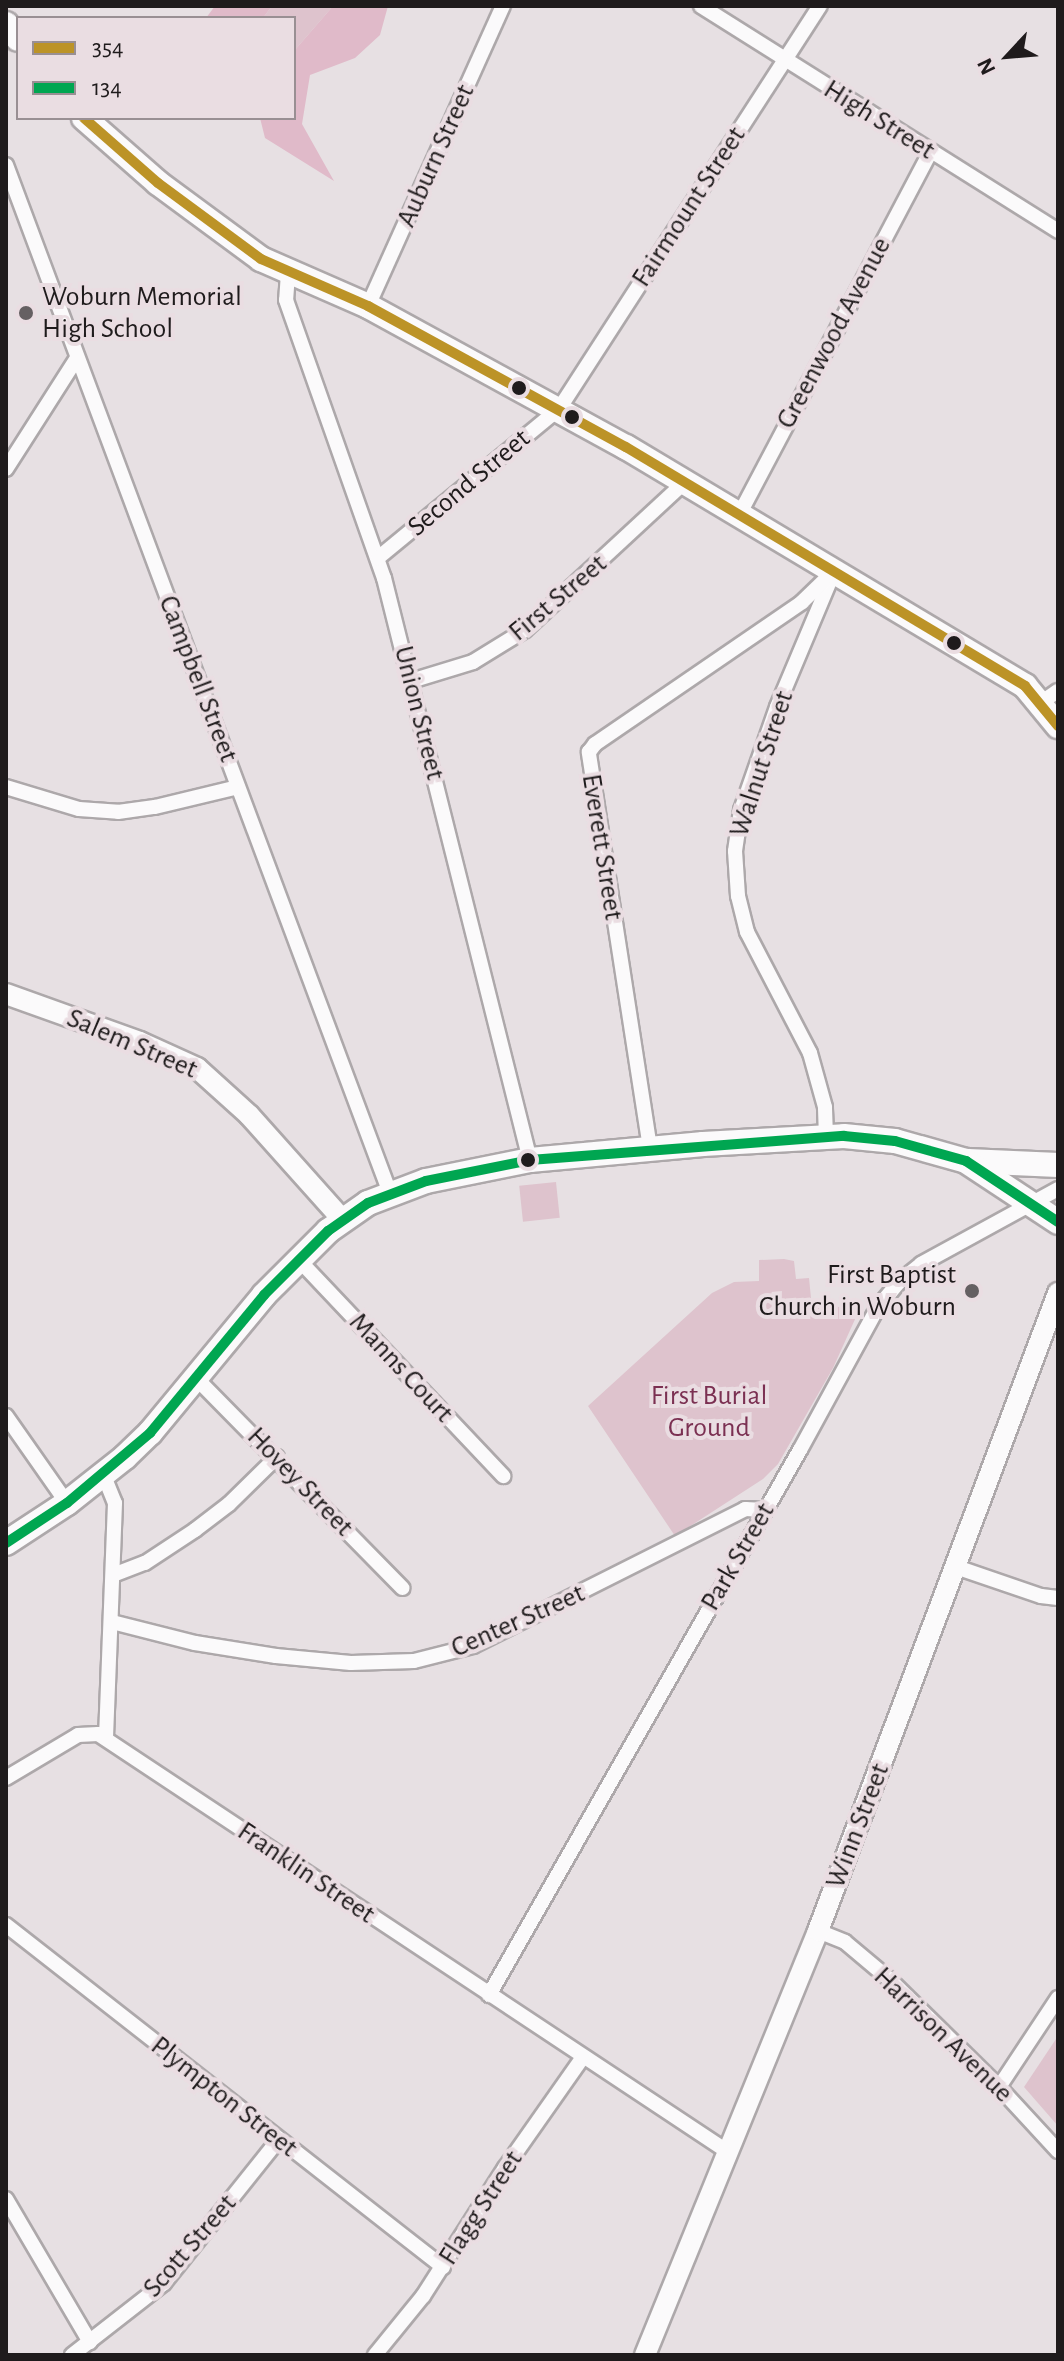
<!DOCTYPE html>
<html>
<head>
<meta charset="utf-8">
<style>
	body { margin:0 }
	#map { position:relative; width:1064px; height:2361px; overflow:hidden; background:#e7e0e3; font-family:"Alegreya Sans",sans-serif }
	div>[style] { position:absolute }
	.green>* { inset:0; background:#dec3cd; transform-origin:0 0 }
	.forest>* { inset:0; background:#e0bac9 }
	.roads { filter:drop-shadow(2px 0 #ada8aa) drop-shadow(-2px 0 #ada8aa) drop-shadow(0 2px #ada8aa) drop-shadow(0 -2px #ada8aa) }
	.street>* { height:14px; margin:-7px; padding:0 7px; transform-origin:7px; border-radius:7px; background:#fbfafb }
	.secondary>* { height:20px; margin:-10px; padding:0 10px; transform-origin:10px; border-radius:10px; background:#fbfafb }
	.primary>* { height:24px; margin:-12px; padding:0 12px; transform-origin:12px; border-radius:12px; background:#fbfafb }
	.bus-1>* { height:10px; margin:-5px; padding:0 5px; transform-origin:5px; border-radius:5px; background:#bc9327 }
	.bus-2>* { height:10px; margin:-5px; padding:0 5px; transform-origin:5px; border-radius:5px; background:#00a651 }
	.dots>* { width:22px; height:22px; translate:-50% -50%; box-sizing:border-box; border:4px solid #eadde2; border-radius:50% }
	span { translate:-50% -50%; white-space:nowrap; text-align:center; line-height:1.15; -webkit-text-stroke:8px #eadde2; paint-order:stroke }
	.street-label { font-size:28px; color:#1f1b1c }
	.poi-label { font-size:28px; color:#1f1b1c }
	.left { translate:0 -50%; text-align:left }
	.right { translate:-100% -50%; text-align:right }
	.park-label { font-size:28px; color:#7b3052 }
	.frame { position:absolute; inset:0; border:8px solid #1f1b1c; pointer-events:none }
	.legend { position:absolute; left:16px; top:16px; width:280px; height:104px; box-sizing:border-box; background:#eadde2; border:2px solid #998f93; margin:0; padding:10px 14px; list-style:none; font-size:24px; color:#1f1b1c }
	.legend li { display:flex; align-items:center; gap:16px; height:40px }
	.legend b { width:40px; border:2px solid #998f93 }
	.north { position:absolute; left:968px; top:16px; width:80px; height:80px; -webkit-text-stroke:6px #eadde2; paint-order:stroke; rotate:244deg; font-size:22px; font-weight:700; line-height:32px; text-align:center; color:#1f1b1c }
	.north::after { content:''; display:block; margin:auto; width:28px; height:36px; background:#1f1b1c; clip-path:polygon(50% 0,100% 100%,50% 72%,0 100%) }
</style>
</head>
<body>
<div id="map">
	<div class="green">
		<i style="clip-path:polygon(272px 6px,333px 6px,294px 51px,294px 18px,263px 18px)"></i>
		<i style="left:556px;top:1182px;width:36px;height:37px;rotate:84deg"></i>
		<i style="clip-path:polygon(784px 1259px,794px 1261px,796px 1279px,809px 1278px,812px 1308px,861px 1306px,833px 1368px,778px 1464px,763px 1479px,675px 1536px,588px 1406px,712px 1293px,734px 1282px,759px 1281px,759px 1260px)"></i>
		<i style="clip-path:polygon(1058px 2036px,1058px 2126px,1024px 2087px)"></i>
	</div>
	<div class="forest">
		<i style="clip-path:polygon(215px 6px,272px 6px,263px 18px,206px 18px)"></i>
		<i style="clip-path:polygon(333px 6px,388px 6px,380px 35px,355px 58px,310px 75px,302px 124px,334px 181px,265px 138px,260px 118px,294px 118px,294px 51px)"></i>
	</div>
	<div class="roads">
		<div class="street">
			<i style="left:701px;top:6px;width:422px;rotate:32.2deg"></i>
			<i style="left:6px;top:165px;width:1097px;rotate:69.52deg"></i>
			<i style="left:288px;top:273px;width:27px;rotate:94deg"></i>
			<i style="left:286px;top:300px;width:295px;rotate:70.6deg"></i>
			<i style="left:384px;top:578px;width:600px;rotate:75.92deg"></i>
			<i style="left:368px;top:306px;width:329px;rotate:-65.8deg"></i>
			<i style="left:6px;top:469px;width:132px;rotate:-57.4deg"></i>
			<i style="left:739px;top:515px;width:410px;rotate:-62.2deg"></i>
			<i style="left:378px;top:558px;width:234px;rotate:-39.5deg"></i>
			<i style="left:559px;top:409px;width:480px;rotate:-57.1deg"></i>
			<i style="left:411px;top:681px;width:65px;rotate:-17deg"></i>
			<i style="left:473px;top:662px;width:61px;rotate:-31.6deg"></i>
			<i style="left:525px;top:630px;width:218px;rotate:-42.8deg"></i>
			<i style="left:1042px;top:702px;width:19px;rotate:-35deg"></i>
			<i style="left:6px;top:787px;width:76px;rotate:16.8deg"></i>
			<i style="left:79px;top:809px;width:39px;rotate:4deg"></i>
			<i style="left:118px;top:812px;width:37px;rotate:-8deg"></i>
			<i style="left:155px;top:807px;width:85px;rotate:-13.5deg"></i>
			<i style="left:826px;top:1137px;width:30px;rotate:-92deg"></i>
			<i style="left:825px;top:1107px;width:56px;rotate:-105.5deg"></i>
			<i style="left:810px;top:1053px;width:136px;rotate:-117.5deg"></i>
			<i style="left:747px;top:932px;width:37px;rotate:-104deg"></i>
			<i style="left:738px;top:896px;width:45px;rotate:-93.8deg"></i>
			<i style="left:735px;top:851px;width:41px;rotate:-81.7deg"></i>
			<i style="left:741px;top:810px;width:109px;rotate:-70.7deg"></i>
			<i style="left:777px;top:707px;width:142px;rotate:-67.2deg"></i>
			<i style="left:650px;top:1148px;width:401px;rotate:-98.8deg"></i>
			<i style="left:589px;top:752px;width:10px;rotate:-53deg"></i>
			<i style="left:595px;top:744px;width:251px;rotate:-34.4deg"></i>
			<i style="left:802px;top:602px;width:43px;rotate:-44.1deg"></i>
			<i style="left:298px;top:1259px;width:299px;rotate:46.6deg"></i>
			<i style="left:195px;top:1377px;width:296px;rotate:45.5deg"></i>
			<i style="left:6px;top:1416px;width:106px;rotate:55deg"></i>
			<i style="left:104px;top:1476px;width:29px;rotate:68deg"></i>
			<i style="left:115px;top:1503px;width:236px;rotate:92.2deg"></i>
			<i style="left:956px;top:1567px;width:90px;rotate:18.8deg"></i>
			<i style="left:1041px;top:1596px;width:17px;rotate:7deg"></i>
			<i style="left:113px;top:1575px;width:34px;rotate:-21deg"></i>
			<i style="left:145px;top:1563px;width:60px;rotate:-33.4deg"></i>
			<i style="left:195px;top:1530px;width:43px;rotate:-37.4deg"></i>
			<i style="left:229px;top:1504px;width:67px;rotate:-44.4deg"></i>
			<i style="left:112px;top:1622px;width:86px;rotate:14.2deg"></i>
			<i style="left:195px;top:1643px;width:82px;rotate:9.1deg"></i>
			<i style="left:276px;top:1656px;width:75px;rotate:5.3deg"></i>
			<i style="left:351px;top:1663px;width:63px;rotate:-1.8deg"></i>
			<i style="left:414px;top:1661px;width:61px;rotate:-14.3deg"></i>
			<i style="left:473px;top:1646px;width:305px;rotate:-26.7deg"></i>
			<i style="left:745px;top:1509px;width:20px;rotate:3deg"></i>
			<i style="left:6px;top:1778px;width:84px;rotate:-30.8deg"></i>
			<i style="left:78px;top:1735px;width:20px;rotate:-3deg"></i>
			<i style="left:98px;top:1734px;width:756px;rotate:33.56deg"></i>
			<i style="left:6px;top:1925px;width:555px;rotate:38.05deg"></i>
			<i style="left:818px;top:1931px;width:29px;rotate:22deg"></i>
			<i style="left:845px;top:1942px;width:57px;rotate:40.1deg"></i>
			<i style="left:889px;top:1979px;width:154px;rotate:44.5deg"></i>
			<i style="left:999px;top:2087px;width:87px;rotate:47.3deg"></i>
			<i style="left:489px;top:1995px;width:627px;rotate:-60.29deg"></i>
			<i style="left:800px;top:1450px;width:163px;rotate:-61.4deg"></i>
			<i style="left:878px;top:1307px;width:33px;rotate:-50deg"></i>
			<i style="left:899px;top:1282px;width:28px;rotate:-39deg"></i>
			<i style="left:921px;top:1264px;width:156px;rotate:-28.7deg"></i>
			<i style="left:999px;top:2087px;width:107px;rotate:-56.5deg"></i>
			<i style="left:6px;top:2199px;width:166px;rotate:59.6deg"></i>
			<i style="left:72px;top:2355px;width:117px;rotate:-38deg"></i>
			<i style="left:164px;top:2283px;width:183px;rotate:-51.4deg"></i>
			<i style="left:375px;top:2355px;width:76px;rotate:-50.9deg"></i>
			<i style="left:423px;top:2296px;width:152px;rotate:-57.4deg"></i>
			<i style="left:505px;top:2168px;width:136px;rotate:-54.9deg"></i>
		</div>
		<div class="secondary">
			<i style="left:6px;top:994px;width:142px;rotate:19.7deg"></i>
			<i style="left:140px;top:1042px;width:63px;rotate:24.5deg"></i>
			<i style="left:197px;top:1068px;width:70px;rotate:42.1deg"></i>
			<i style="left:249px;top:1115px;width:141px;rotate:48.2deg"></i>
			<i style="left:645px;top:2355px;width:458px;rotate:-67.8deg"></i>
			<i style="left:818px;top:1931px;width:682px;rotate:-69.38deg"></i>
		</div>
		<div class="primary">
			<i style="left:6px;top:24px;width:19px;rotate:51deg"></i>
			<i style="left:84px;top:118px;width:98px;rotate:41.3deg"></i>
			<i style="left:158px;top:183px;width:128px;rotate:36.4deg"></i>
			<i style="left:261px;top:259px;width:117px;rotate:23.7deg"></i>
			<i style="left:368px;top:306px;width:294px;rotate:28.7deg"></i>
			<i style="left:626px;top:447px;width:465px;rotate:30.9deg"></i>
			<i style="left:1025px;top:686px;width:52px;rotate:50.5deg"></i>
			<i style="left:968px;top:1161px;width:90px;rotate:2.5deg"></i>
			<i style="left:6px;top:1543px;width:73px;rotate:-33.3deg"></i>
			<i style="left:67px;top:1503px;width:74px;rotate:-38.4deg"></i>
			<i style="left:125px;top:1457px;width:35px;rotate:-44deg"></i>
			<i style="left:150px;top:1433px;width:179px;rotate:-50.4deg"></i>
			<i style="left:264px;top:1295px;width:91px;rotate:-45deg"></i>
			<i style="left:328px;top:1231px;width:49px;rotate:-35deg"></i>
			<i style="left:368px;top:1203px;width:62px;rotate:-20.8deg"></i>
			<i style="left:426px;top:1181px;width:106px;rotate:-11.4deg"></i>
			<i style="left:530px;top:1160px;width:174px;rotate:-5.3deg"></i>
			<i style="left:703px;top:1144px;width:141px;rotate:-3.2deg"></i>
			<i style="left:844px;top:1136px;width:51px;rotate:5.6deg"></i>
			<i style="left:895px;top:1141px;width:74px;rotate:15.7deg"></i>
			<i style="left:966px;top:1161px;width:110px;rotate:33.5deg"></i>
		</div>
	</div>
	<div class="bus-1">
		<i style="left:84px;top:118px;width:98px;rotate:41.3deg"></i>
		<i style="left:158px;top:183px;width:128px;rotate:36.4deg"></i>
		<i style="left:261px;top:259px;width:117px;rotate:23.7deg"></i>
		<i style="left:368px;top:306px;width:294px;rotate:28.7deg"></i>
		<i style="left:626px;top:447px;width:465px;rotate:30.9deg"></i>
		<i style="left:1025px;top:686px;width:52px;rotate:50.5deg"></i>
	</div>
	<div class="bus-2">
		<i style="left:6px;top:1543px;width:73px;rotate:-33.3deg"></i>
		<i style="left:67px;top:1503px;width:109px;rotate:-40.1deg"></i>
		<i style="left:150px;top:1433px;width:179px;rotate:-50.4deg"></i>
		<i style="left:264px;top:1295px;width:91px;rotate:-45deg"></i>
		<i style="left:328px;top:1231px;width:49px;rotate:-35deg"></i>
		<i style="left:368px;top:1203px;width:62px;rotate:-20.8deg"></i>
		<i style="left:426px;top:1181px;width:106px;rotate:-11.4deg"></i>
		<i style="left:530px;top:1160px;width:315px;rotate:-4.4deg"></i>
		<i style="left:844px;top:1136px;width:51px;rotate:5.6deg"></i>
		<i style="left:895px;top:1141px;width:74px;rotate:15.7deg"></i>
		<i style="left:966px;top:1161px;width:110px;rotate:33.5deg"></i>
	</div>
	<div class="dots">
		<i style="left:26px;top:313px;background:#656062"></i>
		<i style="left:519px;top:388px;background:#1f1b1c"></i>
		<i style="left:572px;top:417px;background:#1f1b1c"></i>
		<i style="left:954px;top:643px;background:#1f1b1c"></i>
		<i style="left:528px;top:1160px;background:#1f1b1c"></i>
		<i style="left:972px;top:1291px;background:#656062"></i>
	</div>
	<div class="street-label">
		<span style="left:879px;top:120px;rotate:32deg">High Street</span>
		<span style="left:436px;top:156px;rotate:-66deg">Auburn Street</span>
		<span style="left:689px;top:207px;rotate:-57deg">Fairmount Street</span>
		<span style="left:834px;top:333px;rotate:-62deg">Greenwood Avenue</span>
		<span style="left:469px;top:483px;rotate:-40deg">Second Street</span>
		<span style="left:558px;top:598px;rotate:-40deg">First Street</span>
		<span style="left:198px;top:679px;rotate:69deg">Campbell Street</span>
		<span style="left:419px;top:713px;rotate:76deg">Union Street</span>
		<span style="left:762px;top:764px;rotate:-72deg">Walnut Street</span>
		<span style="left:602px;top:847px;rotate:81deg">Everett Street</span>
		<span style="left:132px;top:1044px;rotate:23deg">Salem Street</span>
		<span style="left:401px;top:1368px;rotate:47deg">Manns Court</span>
		<span style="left:300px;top:1482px;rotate:46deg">Hovey Street</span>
		<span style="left:738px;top:1557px;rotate:-60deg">Park Street</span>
		<span style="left:518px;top:1621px;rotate:-24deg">Center Street</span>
		<span style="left:858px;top:1826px;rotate:-69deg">Winn Street</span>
		<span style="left:306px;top:1873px;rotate:34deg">Franklin Street</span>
		<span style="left:943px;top:2035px;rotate:44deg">Harrison Avenue</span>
		<span style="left:224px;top:2097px;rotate:38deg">Plympton Street</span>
		<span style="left:481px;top:2208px;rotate:-57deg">Flagg Street</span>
		<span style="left:190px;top:2246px;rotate:-49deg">Scott Street</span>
	</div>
	<div class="poi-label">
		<span class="left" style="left:42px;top:313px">Woburn Memorial<br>High School</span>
		<span class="right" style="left:956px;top:1291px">First Baptist<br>Church in Woburn</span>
	</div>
	<div class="park-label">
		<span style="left:709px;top:1412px">First Burial<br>Ground</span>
	</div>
	<div class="frame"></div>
	<ul class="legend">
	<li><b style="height:10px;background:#bc9327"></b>354</li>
	<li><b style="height:10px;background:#00a651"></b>134</li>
	</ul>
	<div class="north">N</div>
</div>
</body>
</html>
